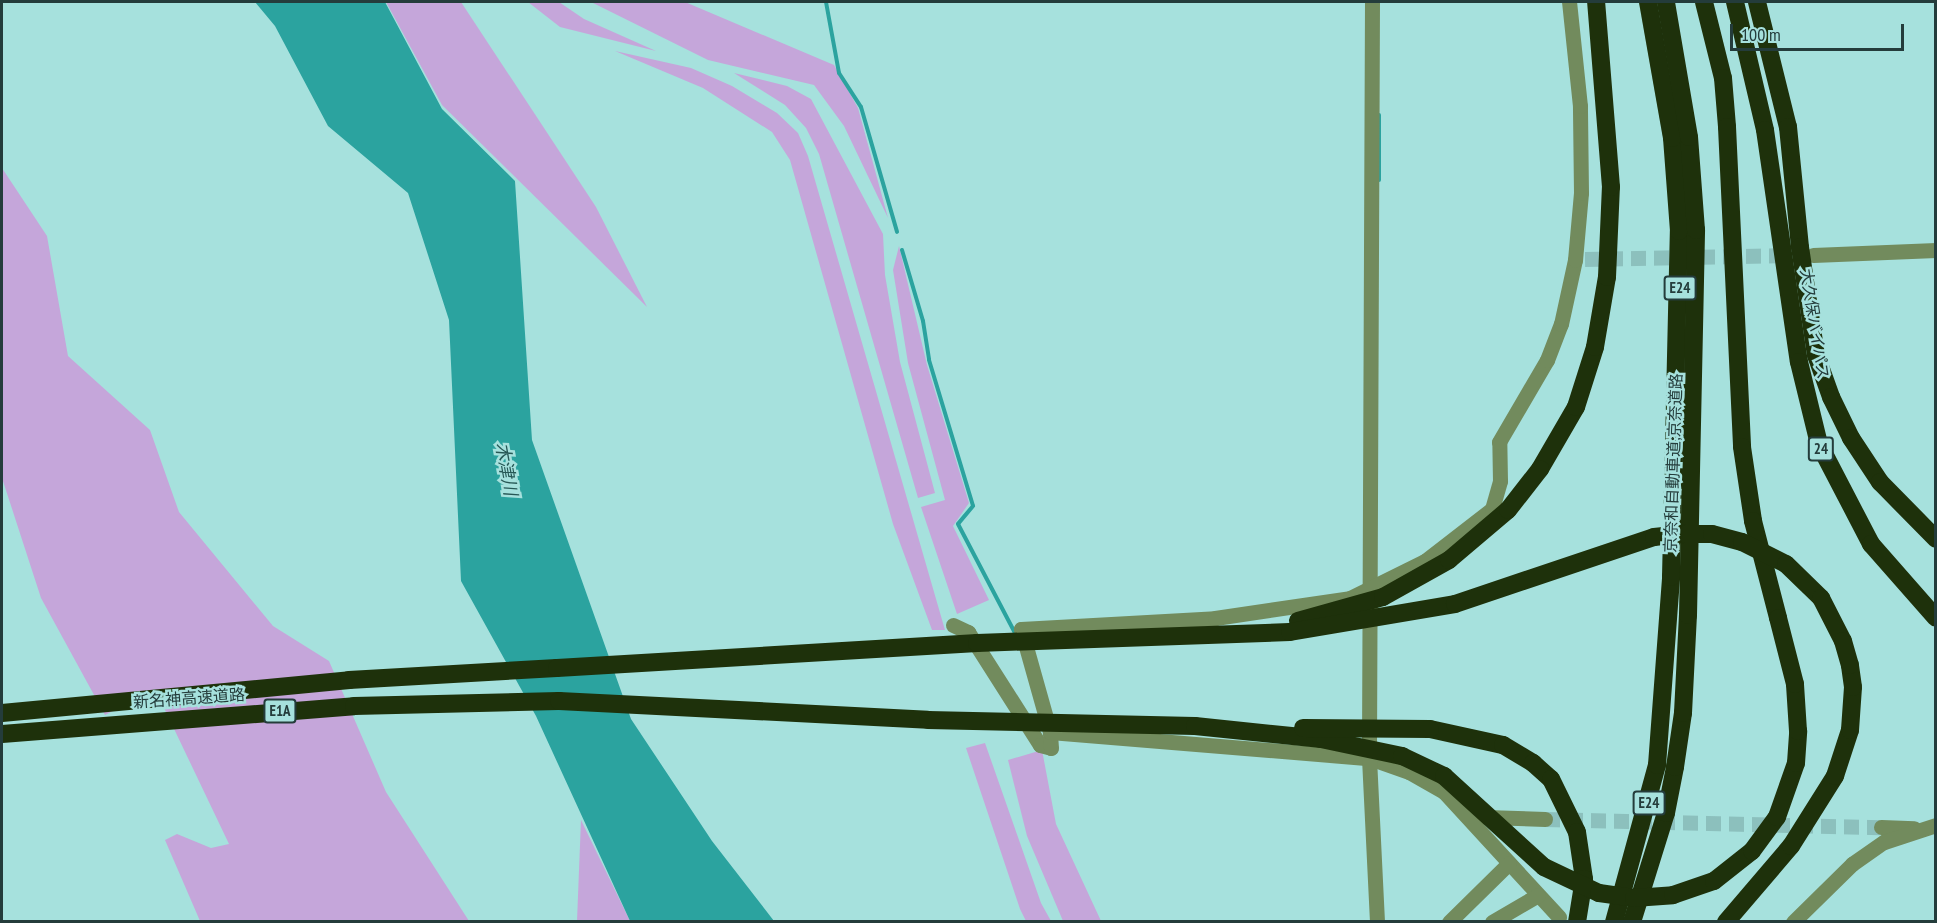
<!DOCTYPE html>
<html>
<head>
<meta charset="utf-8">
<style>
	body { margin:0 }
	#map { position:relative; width:1937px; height:923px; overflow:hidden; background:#a6e1dd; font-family:"PT Sans Narrow","Noto Sans JP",sans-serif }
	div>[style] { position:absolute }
	.green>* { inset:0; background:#c5a6da }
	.water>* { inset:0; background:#2ba39f }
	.stream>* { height:4px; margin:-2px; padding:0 2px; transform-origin:2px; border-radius:2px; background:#2ba39f }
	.minor-tunnel>* { height:15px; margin-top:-7.5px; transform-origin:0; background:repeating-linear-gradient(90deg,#8cc0bd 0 15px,transparent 0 23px) }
	.minor>* { height:15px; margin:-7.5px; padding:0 7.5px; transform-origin:7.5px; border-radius:7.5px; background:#728b5d }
	.highway>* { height:18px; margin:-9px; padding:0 9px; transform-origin:9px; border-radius:9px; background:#1e310b }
	.highway-bridge>* { height:18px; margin:-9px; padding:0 9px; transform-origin:9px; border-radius:9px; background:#1e310b }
	span { translate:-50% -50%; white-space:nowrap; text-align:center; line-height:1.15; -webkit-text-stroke:5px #a6e1dd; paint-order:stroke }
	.shield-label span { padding:2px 4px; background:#a6e1dd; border:2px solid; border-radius:4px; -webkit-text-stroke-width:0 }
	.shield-label { font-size:15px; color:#243c3b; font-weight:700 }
	.street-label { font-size:16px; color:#243c3b }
	.water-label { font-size:18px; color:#275856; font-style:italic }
	.frame { position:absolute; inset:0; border:3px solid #243c3b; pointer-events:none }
	.scale { position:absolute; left:1730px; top:24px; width:174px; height:27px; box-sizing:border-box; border:3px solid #243c3b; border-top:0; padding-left:8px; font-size:18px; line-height:21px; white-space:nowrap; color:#243c3b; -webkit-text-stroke:4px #a6e1dd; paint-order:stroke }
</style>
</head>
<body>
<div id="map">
	<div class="green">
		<i style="clip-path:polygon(386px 2px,461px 2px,596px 207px,647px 307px,442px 105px)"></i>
		<i style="clip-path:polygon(528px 2px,559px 2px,584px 19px,656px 51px,560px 27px)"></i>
		<i style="clip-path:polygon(591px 2px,685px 2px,834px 65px,858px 108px,888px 218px,844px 126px,814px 85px,708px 60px)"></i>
		<i style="clip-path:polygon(615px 51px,691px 68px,732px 86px,777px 113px,798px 133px,808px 156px,945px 630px,932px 630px,893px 524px,790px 160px,772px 132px,703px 88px)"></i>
		<i style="clip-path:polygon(734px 73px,787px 86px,811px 99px,883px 234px,885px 275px,900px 362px,935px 493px,918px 498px,819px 154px,806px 128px,785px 105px)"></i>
		<i style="clip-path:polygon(2px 168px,47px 236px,68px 356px,150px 430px,179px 512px,273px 626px,329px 661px,386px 792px,469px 921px,200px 921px,165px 840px,177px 834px,211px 848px,229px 844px,155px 689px,105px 715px,41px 598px,2px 478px)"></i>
		<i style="clip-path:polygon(899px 246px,927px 365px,969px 503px,953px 526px,989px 600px,957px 614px,921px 507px,945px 500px,908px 363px,893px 270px)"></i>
		<i style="clip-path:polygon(985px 743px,1041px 903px,1051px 921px,1026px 921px,1020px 909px,966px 748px)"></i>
		<i style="clip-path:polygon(1042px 750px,1056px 824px,1101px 921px,1063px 921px,1027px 836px,1008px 760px)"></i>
		<i style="clip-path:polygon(581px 820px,630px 921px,577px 921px)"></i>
	</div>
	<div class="water">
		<i style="clip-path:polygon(255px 2px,385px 2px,442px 109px,515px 181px,532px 440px,631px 719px,712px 841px,774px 921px,630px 921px,536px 716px,461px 581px,449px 320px,408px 193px,328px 126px,275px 26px)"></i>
	</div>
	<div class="stream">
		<i style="left:826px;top:2px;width:72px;rotate:79.6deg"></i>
		<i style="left:839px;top:73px;width:40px;rotate:57.1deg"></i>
		<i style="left:861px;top:107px;width:130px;rotate:73.9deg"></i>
		<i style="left:1379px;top:180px;width:65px;rotate:-90deg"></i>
		<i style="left:902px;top:250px;width:74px;rotate:73.5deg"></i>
		<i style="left:923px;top:321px;width:39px;rotate:81deg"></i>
		<i style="left:929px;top:360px;width:152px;rotate:73.2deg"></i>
		<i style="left:973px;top:506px;width:23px;rotate:130deg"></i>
		<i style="left:958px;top:524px;width:123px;rotate:62.4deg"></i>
	</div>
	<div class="minor-tunnel">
		<i style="left:1585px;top:259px;width:210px;rotate:-1.1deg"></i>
		<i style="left:1545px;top:819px;width:336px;rotate:1.4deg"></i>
	</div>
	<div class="minor">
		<i style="left:1372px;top:2px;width:756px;rotate:90.23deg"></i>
		<i style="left:1369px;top:758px;width:42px;rotate:19.3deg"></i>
		<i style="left:1409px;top:772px;width:40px;rotate:29.7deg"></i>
		<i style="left:1444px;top:792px;width:170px;rotate:47.4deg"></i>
		<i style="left:1813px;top:255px;width:123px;rotate:-2.3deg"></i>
		<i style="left:953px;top:625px;width:17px;rotate:25deg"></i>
		<i style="left:968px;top:632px;width:134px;rotate:57.5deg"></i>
		<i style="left:1040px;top:745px;width:11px;rotate:15deg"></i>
		<i style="left:1051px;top:748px;width:16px;rotate:-94deg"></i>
		<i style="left:1050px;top:732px;width:107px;rotate:-105.7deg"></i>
		<i style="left:1021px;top:629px;width:194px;rotate:-3.2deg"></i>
		<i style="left:1215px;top:618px;width:136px;rotate:-8.4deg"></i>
		<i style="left:1350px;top:598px;width:84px;rotate:-26.3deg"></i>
		<i style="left:1425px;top:561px;width:85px;rotate:-37.8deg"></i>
		<i style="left:1492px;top:509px;width:29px;rotate:-74deg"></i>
		<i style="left:1500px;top:481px;width:39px;rotate:-91deg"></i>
		<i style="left:1499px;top:442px;width:95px;rotate:-59.7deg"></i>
		<i style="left:1547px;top:360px;width:39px;rotate:-69deg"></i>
		<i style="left:1561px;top:324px;width:66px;rotate:-77.7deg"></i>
		<i style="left:1575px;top:260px;width:67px;rotate:-84.9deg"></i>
		<i style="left:1581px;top:193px;width:87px;rotate:-90.7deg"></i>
		<i style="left:1580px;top:106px;width:105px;rotate:-96deg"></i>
		<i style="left:1050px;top:732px;width:320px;rotate:4.7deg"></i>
		<i style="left:1369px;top:758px;width:164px;rotate:87.2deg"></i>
		<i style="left:1485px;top:817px;width:60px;rotate:1.9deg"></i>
		<i style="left:1881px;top:827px;width:33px;rotate:2deg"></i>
		<i style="left:1449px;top:922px;width:84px;rotate:-44.5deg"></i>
		<i style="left:1492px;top:922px;width:53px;rotate:-30.4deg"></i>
		<i style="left:1793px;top:922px;width:83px;rotate:-44.5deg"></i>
		<i style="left:1852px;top:864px;width:39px;rotate:-35deg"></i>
		<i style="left:1884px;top:842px;width:55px;rotate:-18.1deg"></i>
	</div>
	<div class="highway">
		<i style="left:1704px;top:2px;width:78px;rotate:76deg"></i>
		<i style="left:1723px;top:78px;width:49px;rotate:85.3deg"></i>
		<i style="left:1727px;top:127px;width:320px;rotate:87.3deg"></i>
		<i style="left:1742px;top:447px;width:75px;rotate:81.5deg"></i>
		<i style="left:1753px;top:521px;width:100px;rotate:75.5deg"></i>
		<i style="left:1735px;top:2px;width:131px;rotate:76.8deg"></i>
		<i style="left:1765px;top:130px;width:234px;rotate:81.7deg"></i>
		<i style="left:1799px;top:362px;width:84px;rotate:76.3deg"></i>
		<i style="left:1819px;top:444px;width:113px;rotate:62.5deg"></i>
		<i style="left:1871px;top:544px;width:98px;rotate:48.7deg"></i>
		<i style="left:1757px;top:2px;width:129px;rotate:76.1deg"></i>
		<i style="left:1788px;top:127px;width:121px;rotate:84.3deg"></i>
		<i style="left:1800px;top:247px;width:109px;rotate:81.6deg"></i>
		<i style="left:1816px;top:355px;width:45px;rotate:70.3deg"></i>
		<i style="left:1831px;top:397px;width:46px;rotate:64deg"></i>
		<i style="left:1851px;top:438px;width:53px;rotate:56.6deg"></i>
		<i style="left:1880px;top:482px;width:80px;rotate:45.5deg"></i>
		<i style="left:1540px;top:469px;width:72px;rotate:-59.9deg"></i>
		<i style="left:1576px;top:407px;width:63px;rotate:-72.4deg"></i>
		<i style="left:1595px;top:347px;width:71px;rotate:-80.3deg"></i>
		<i style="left:1607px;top:277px;width:90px;rotate:-87.5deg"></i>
		<i style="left:1611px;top:187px;width:186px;rotate:-94.6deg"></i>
		<i style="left:2px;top:713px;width:349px;rotate:-5.4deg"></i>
		<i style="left:349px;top:680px;width:208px;rotate:-3.3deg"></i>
		<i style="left:1430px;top:729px;width:75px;rotate:12.4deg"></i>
		<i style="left:1503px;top:745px;width:35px;rotate:31deg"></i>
		<i style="left:1533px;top:763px;width:24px;rotate:42deg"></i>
		<i style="left:1551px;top:779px;width:59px;rotate:63.9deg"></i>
		<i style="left:1577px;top:832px;width:48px;rotate:81.5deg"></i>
		<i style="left:1584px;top:879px;width:44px;rotate:99.2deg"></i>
		<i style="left:2px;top:734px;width:353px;rotate:-4.5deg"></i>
		<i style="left:354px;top:706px;width:205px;rotate:-1.4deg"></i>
		<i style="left:1614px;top:922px;width:163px;rotate:-74.7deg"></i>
		<i style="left:1657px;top:765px;width:189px;rotate:-85.7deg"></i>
		<i style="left:1671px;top:577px;width:346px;rotate:-88.7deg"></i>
		<i style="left:1679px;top:231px;width:93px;rotate:-94.3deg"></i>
		<i style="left:1672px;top:138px;width:138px;rotate:-100deg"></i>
		<i style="left:1632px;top:922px;width:114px;rotate:-72.7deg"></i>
		<i style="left:1666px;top:813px;width:47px;rotate:-78.9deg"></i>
		<i style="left:1675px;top:767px;width:55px;rotate:-81.6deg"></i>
		<i style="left:1683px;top:713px;width:98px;rotate:-87.1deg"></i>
		<i style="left:1688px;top:615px;width:385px;rotate:-88.8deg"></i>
		<i style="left:1696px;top:230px;width:93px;rotate:-94.3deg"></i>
		<i style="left:1689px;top:137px;width:137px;rotate:-99.7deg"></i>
		<i style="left:1726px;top:922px;width:100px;rotate:-49.5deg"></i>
		<i style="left:1791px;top:846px;width:83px;rotate:-57.8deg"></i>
		<i style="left:1835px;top:776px;width:48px;rotate:-71.9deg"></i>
		<i style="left:1850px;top:730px;width:43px;rotate:-86deg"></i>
		<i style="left:1853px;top:687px;width:22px;rotate:-98deg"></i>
	</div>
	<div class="highway-bridge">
		<i style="left:1298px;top:621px;width:88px;rotate:-15.8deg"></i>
		<i style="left:1383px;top:597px;width:76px;rotate:-29.3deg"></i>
		<i style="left:1449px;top:560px;width:77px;rotate:-40.3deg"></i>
		<i style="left:1508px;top:510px;width:52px;rotate:-52deg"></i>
		<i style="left:557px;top:668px;width:421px;rotate:-3.4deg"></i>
		<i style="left:977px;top:643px;width:313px;rotate:-2deg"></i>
		<i style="left:1290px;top:632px;width:167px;rotate:-9.6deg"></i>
		<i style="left:1455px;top:604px;width:210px;rotate:-18.6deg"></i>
		<i style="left:1654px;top:537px;width:31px;rotate:-6deg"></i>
		<i style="left:1685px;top:534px;width:27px"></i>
		<i style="left:1712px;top:534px;width:31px;rotate:15deg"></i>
		<i style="left:1742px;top:542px;width:49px;rotate:26.6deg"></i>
		<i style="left:1786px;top:564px;width:49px;rotate:44.2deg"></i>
		<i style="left:1821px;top:598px;width:48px;rotate:62.9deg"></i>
		<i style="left:1843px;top:641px;width:25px;rotate:74deg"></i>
		<i style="left:559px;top:701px;width:369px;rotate:2.9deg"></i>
		<i style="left:928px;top:720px;width:267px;rotate:1.3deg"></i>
		<i style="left:1195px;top:726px;width:127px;rotate:5.9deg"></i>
		<i style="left:1321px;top:739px;width:83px;rotate:11.9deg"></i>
		<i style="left:1402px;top:756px;width:47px;rotate:25.5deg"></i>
		<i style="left:1444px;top:776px;width:135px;rotate:42.3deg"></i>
		<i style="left:1544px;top:867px;width:61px;rotate:25.3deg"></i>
		<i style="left:1599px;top:893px;width:35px;rotate:8deg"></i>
		<i style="left:1634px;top:898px;width:39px;rotate:-4deg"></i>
		<i style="left:1673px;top:895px;width:43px;rotate:-18.9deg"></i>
		<i style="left:1714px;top:881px;width:48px;rotate:-38.3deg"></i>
		<i style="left:1752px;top:851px;width:42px;rotate:-53.7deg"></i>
		<i style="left:1777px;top:817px;width:57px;rotate:-70.6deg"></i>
		<i style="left:1796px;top:763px;width:32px;rotate:-86deg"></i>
		<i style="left:1798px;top:731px;width:47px;rotate:-93.7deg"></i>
		<i style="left:1795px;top:684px;width:68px;rotate:-104.4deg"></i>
		<i style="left:1303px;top:728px;width:127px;rotate:0.5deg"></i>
	</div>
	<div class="shield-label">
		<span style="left:1680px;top:288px">E24</span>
		<span style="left:1821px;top:449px">24</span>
		<span style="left:280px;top:711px">E1A</span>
		<span style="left:1649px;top:803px">E24</span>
	</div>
	<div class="street-label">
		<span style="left:1815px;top:324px;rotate:81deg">大久保バイパス</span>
		<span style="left:1673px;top:463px;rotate:-88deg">京奈和自動車道;京奈道路</span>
		<span style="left:189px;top:698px;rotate:-4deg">新名神高速道路</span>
	</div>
	<div class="water-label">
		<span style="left:506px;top:469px;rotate:80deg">木津川</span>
	</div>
	<div class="frame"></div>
	<div class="scale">100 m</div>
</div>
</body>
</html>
